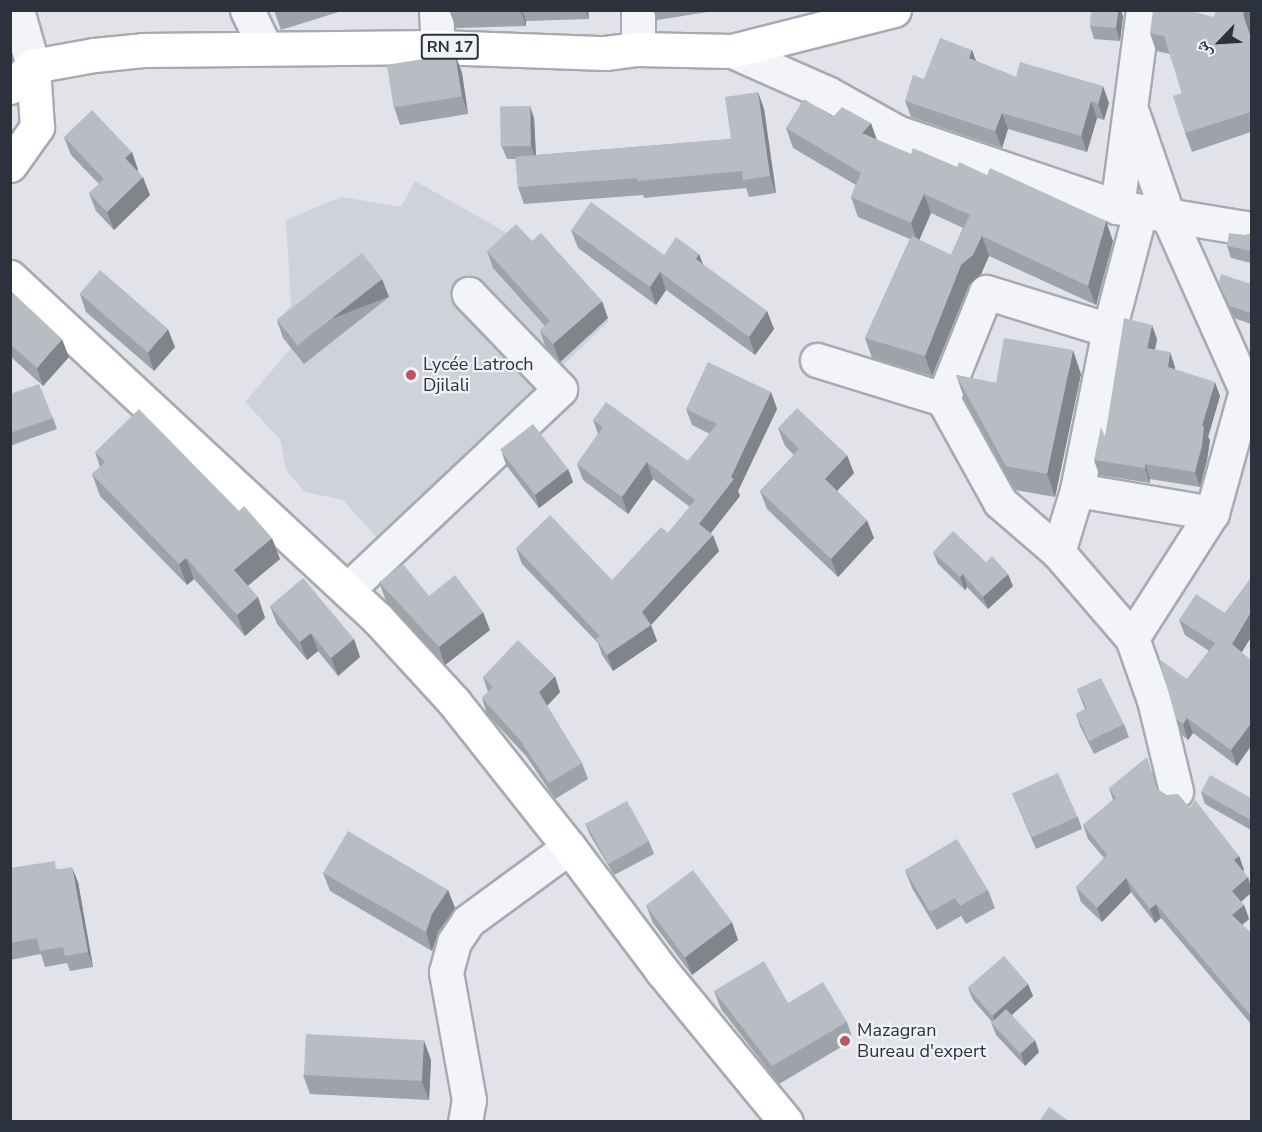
<!DOCTYPE html>
<html>
<head>
<meta charset="utf-8">
<style>
	body { margin:0 }
	#map { position:relative; width:1262px; height:1132px; overflow:hidden; background:#e1e3e8; font-family:"Nunito Sans","Noto Naskh Arabic",sans-serif }
	div>[style] { position:absolute }
	.built>* { inset:0; background:#cfd3d9 }
	.roads { filter:drop-shadow(2px 0 #a7aab2) drop-shadow(-2px 0 #a7aab2) drop-shadow(0 2px #a7aab2) drop-shadow(0 -2px #a7aab2) }
	.minor>* { height:33px; margin:-16.5px; padding:0 16.5px; transform-origin:16.5px; border-radius:16.5px; background:#f3f4f7 }
	.major>* { height:33px; margin:-16.5px; padding:0 16.5px; transform-origin:16.5px; border-radius:16.5px; background:#fff }
	.wall>* { inset:0; background:#9ea3a9 }
	.shaded-wall>* { inset:0; background:#818489; transform-origin:0 0 }
	.building>* { inset:0; background:#b8bdc4; transform-origin:0 0 }
	.dots>* { width:16px; height:16px; translate:-50% -50%; box-sizing:border-box; border:3px solid #f0f2f5; border-radius:50% }
	span { translate:-50% -50%; white-space:nowrap; text-align:center; line-height:1.15; -webkit-text-stroke:4.5px #f0f2f5; paint-order:stroke }
	.shield-label span { padding:2px 4px; background:#f0f2f5; border:2px solid; border-radius:4px; -webkit-text-stroke-width:0 }
	.shield-label { font-size:16px; color:#2b323e; font-weight:700 }
	.poi-label { font-size:18px; color:#2b323e }
	.left { translate:0 -50%; text-align:left }
	.frame { position:absolute; inset:0; border:12px solid #2b323e; pointer-events:none }
	.north { position:absolute; left:1190px; top:12px; width:60px; height:60px; -webkit-text-stroke:4px #f0f2f5; paint-order:stroke; rotate:245deg; font-size:16px; font-weight:700; line-height:24px; text-align:center; color:#2b323e }
	.north::after { content:''; display:block; margin:auto; width:21px; height:27px; background:#2b323e; clip-path:polygon(50% 0,100% 100%,50% 72%,0 100%) }
</style>
</head>
<body>
<div id="map">
	<div class="built">
		<i style="clip-path:polygon(415px 181px,543px 253px,609px 321px,380px 541px,343px 500px,305px 492px,286px 470px,280px 439px,245px 402px,292px 347px,277px 324px,291px 305px,286px 220px,341px 197px,401px 207px)"></i>
	</div>
	<div class="roads">
		<div class="minor">
			<i style="left:17px;top:10px;width:58px;rotate:74.1deg"></i>
			<i style="left:247px;top:10px;width:41px;rotate:64.1deg"></i>
			<i style="left:436px;top:10px;width:37px;rotate:87deg"></i>
			<i style="left:1143px;top:10px;width:199px;rotate:97.5deg"></i>
			<i style="left:1117px;top:207px;width:137px;rotate:9.3deg"></i>
			<i style="left:638px;top:49px;width:39px;rotate:-90deg"></i>
			<i style="left:732px;top:51px;width:104px;rotate:23.9deg"></i>
			<i style="left:827px;top:93px;width:82px;rotate:29.1deg"></i>
			<i style="left:899px;top:133px;width:230px;rotate:18.7deg"></i>
			<i style="left:1133px;top:115px;width:107px;rotate:70.9deg"></i>
			<i style="left:1168px;top:216px;width:206px;rotate:65.9deg"></i>
			<i style="left:1140px;top:212px;width:122px;rotate:104.7deg"></i>
			<i style="left:1109px;top:330px;width:163px;rotate:101.3deg"></i>
			<i style="left:1077px;top:490px;width:65px;rotate:107deg"></i>
			<i style="left:1058px;top:552px;width:113px;rotate:49.3deg"></i>
			<i style="left:1132px;top:638px;width:66px;rotate:70.5deg"></i>
			<i style="left:1154px;top:700px;width:94px;rotate:76.4deg"></i>
			<i style="left:817px;top:360px;width:132px;rotate:17.2deg"></i>
			<i style="left:1077px;top:490px;width:137px;rotate:9.7deg"></i>
			<i style="left:1212px;top:513px;width:123px;rotate:-74.5deg"></i>
			<i style="left:1058px;top:552px;width:77px;rotate:-139.2deg"></i>
			<i style="left:1000px;top:502px;width:118px;rotate:-119deg"></i>
			<i style="left:943px;top:399px;width:115px;rotate:-68.1deg"></i>
			<i style="left:986px;top:292px;width:129px;rotate:17.2deg"></i>
			<i style="left:347px;top:590px;width:293px;rotate:-43.3deg"></i>
			<i style="left:560px;top:389px;width:132px;rotate:-133.8deg"></i>
			<i style="left:1132px;top:638px;width:148px;rotate:-57.4deg"></i>
			<i style="left:465px;top:1122px;width:22px;rotate:-80deg"></i>
			<i style="left:469px;top:1100px;width:130px;rotate:-100.2deg"></i>
			<i style="left:446px;top:972px;width:31px;rotate:-75deg"></i>
			<i style="left:454px;top:942px;width:25px;rotate:-56deg"></i>
			<i style="left:468px;top:921px;width:125px;rotate:-36.2deg"></i>
		</div>
		<div class="major">
			<i style="left:10px;top:87px;width:31px;rotate:-42deg"></i>
			<i style="left:33px;top:66px;width:62px;rotate:-10.2deg"></i>
			<i style="left:94px;top:55px;width:49px;rotate:-5.8deg"></i>
			<i style="left:143px;top:50px;width:295px;rotate:-0.6deg"></i>
			<i style="left:438px;top:47px;width:167px;rotate:2.1deg"></i>
			<i style="left:605px;top:53px;width:33px;rotate:-7deg"></i>
			<i style="left:638px;top:49px;width:94px;rotate:1.2deg"></i>
			<i style="left:732px;top:51px;width:167px;rotate:-14.2deg"></i>
			<i style="left:10px;top:165px;width:47px;rotate:-54.6deg"></i>
			<i style="left:37px;top:127px;width:61px;rotate:-93.8deg"></i>
			<i style="left:10px;top:277px;width:502px;rotate:42.9deg"></i>
			<i style="left:378px;top:619px;width:113px;rotate:47.5deg"></i>
			<i style="left:454px;top:702px;width:185px;rotate:51.6deg"></i>
			<i style="left:569px;top:847px;width:155px;rotate:53.1deg"></i>
			<i style="left:662px;top:971px;width:195px;rotate:50.6deg"></i>
		</div>
	</div>
	<div class="wall">
		<i style="clip-path:polygon(274px 10px,345px 10px,281px 30px)"></i>
		<i style="clip-path:polygon(449px 10px,588px 10px,589px 19px,526px 21px,526px 26px,456px 28px)"></i>
		<i style="clip-path:polygon(653px 10px,721px 10px,657px 20px)"></i>
		<i style="clip-path:polygon(1123px 16px,1120px 41px,1094px 39px,1090px 26px)"></i>
		<i style="clip-path:polygon(1214px 17px,1250px 33px,1251px 35px,1251px 132px,1192px 152px,1185px 133px,1182px 93px,1170px 54px,1156px 51px,1150px 33px)"></i>
		<i style="clip-path:polygon(972px 50px,976px 61px,1016px 77px,1109px 103px,1104px 120px,1097px 118px,1087px 152px,1008px 129px,1002px 148px,911px 117px,905px 101px,924px 79px)"></i>
		<i style="clip-path:polygon(455px 54px,462px 73px,468px 114px,400px 125px,394px 107px)"></i>
		<i style="clip-path:polygon(758px 92px,764px 109px,776px 193px,749px 197px,746px 188px,644px 198px,643px 195px,524px 204px,518px 187px,516px 159px,507px 159px,502px 147px,534px 118px,536px 155px,731px 139px)"></i>
		<i style="clip-path:polygon(evenodd,833px 117px,877px 140px,1113px 241px,1096px 305px,989px 256px,981px 274px,969px 285px,932px 376px,872px 358px,865px 338px,910px 239px,858px 217px,851px 197px,856px 185px,793px 148px,786px 128px,833px 117px,931px 213px,963px 228px,951px 255px,919px 240px,931px 213px)"></i>
		<i style="clip-path:polygon(64px 137px,132px 152px,138px 170px,137px 171px,150px 195px,114px 230px,96px 211px,89px 193px,99px 184px,71px 155px)"></i>
		<i style="clip-path:polygon(571px 230px,664px 255px,699px 254px,703px 265px,767px 311px,774px 329px,755px 355px,666px 290px,656px 305px,578px 248px)"></i>
		<i style="clip-path:polygon(1251px 233px,1251px 263px,1231px 258px,1227px 246px)"></i>
		<i style="clip-path:polygon(532px 241px,608px 318px,560px 362px,546px 348px,540px 330px,545px 326px,493px 268px,487px 251px)"></i>
		<i style="clip-path:polygon(382px 279px,389px 297px,304px 364px,283px 338px,277px 320px)"></i>
		<i style="clip-path:polygon(1219px 281px,1251px 284px,1251px 324px,1234px 318px)"></i>
		<i style="clip-path:polygon(10px 294px,69px 357px,43px 386px,10px 356px)"></i>
		<i style="clip-path:polygon(80px 294px,175px 347px,154px 371px,86px 312px)"></i>
		<i style="clip-path:polygon(1157px 339px,1155px 350px,1175px 367px,1175px 369px,1220px 396px,1208px 437px,1210px 440px,1207px 460px,1200px 487px,1150px 479px,1150px 483px,1099px 475px,1094px 460px,1105px 437px)"></i>
		<i style="clip-path:polygon(1081px 374px,1055px 497px,1015px 490px,964px 398px,956px 375px,996px 383px)"></i>
		<i style="clip-path:polygon(771px 392px,777px 409px,738px 491px,740px 496px,711px 533px,719px 551px,651px 625px,657px 641px,613px 671px,602px 655px,598px 643px,522px 564px,516px 548px,612px 580px,668px 533px,690px 507px,653px 479px,628px 514px,583px 480px,577px 464px,598px 434px,593px 420px,688px 461px,710px 434px,692px 425px,686px 409px)"></i>
		<i style="clip-path:polygon(10px 394px,53px 418px,57px 429px,10px 446px)"></i>
		<i style="clip-path:polygon(778px 428px,854px 473px,837px 491px,874px 538px,838px 577px,767px 509px,760px 491px,794px 455px,785px 446px)"></i>
		<i style="clip-path:polygon(95px 452px,280px 559px,248px 586px,258px 597px,265px 618px,245px 636px,194px 579px,187px 585px,100px 496px,92px 474px,100px 467px)"></i>
		<i style="clip-path:polygon(502px 453px,568px 469px,573px 482px,539px 508px,506px 465px)"></i>
		<i style="clip-path:polygon(933px 552px,986px 562px,1013px 586px,988px 609px,967px 587px,965px 590px,938px 564px)"></i>
		<i style="clip-path:polygon(1251px 578px,1251px 637px,1242px 652px,1237px 766px,1193px 733px,1188px 740px,1182px 735px,1176px 719px,1187px 679px,1209px 651px,1185px 635px,1179px 620px,1225px 613px)"></i>
		<i style="clip-path:polygon(379px 582px,429px 596px,490px 630px,445px 665px,386px 601px)"></i>
		<i style="clip-path:polygon(270px 606px,354px 639px,360px 657px,338px 676px,318px 651px,307px 660px,277px 624px)"></i>
		<i style="clip-path:polygon(483px 677px,560px 692px,547px 706px,582px 763px,588px 779px,555px 799px,526px 756px,487px 714px,482px 698px,488px 692px)"></i>
		<i style="clip-path:polygon(1077px 689px,1124px 724px,1129px 737px,1094px 754px,1080px 726px,1076px 714px,1085px 709px)"></i>
		<i style="clip-path:polygon(1152px 771px,1158px 790px,1190px 808px,1239px 856px,1244px 870px,1243px 871px,1251px 887px,1251px 893px,1241px 902px,1244px 905px,1249px 919px,1242px 925px,1251px 933px,1251px 1024px,1161px 918px,1155px 923px,1131px 892px,1102px 922px,1081px 902px,1076px 887px,1104px 858px,1088px 839px,1083px 825px,1113px 800px,1109px 788px)"></i>
		<i style="clip-path:polygon(1201px 792px,1251px 798px,1251px 830px,1205px 804px)"></i>
		<i style="clip-path:polygon(1012px 793px,1078px 817px,1082px 829px,1036px 849px)"></i>
		<i style="clip-path:polygon(585px 823px,649px 841px,654px 854px,614px 875px,590px 835px)"></i>
		<i style="clip-path:polygon(10px 868px,58px 869px,78px 882px,93px 967px,70px 971px,67px 963px,45px 967px,41px 954px,10px 960px)"></i>
		<i style="clip-path:polygon(905px 870px,988px 890px,995px 908px,966px 924px,961px 916px,937px 930px,912px 888px)"></i>
		<i style="clip-path:polygon(323px 873px,448px 890px,455px 908px,438px 932px,432px 951px,330px 891px)"></i>
		<i style="clip-path:polygon(646px 905px,738px 940px,692px 975px,653px 923px)"></i>
		<i style="clip-path:polygon(1028px 984px,1033px 996px,1012px 1015px,1039px 1052px,1025px 1066px,996px 1035px,991px 1022px,992px 1022px,973px 1000px,968px 988px)"></i>
		<i style="clip-path:polygon(714px 991px,788px 1003px,847px 1022px,853px 1040px,779px 1084px,721px 1009px)"></i>
		<i style="clip-path:polygon(424px 1041px,431px 1060px,429px 1100px,310px 1094px,303px 1075px)"></i>
	</div>
	<div class="shaded-wall">
		<i style="clip-path:polygon(520px 10px,522px 10px,526px 21px,526px 26px)"></i>
		<i style="clip-path:polygon(585px 10px,588px 10px,589px 19px)"></i>
		<i style="clip-path:polygon(1118px 10px,1121px 10px,1123px 16px,1120px 41px,1116px 28px)"></i>
		<i style="clip-path:polygon(1244px 10px,1251px 10px,1251px 25px,1250px 33px,1251px 40px,1243px 15px)"></i>
		<i style="clip-path:polygon(972px 50px,978px 67px,969px 58px)"></i>
		<i style="clip-path:polygon(455px 54px,462px 73px,468px 114px,462px 96px)"></i>
		<i style="clip-path:polygon(1103px 86px,1109px 103px,1104px 120px,1098px 104px)"></i>
		<i style="clip-path:polygon(758px 92px,764px 109px,776px 193px,770px 176px)"></i>
		<i style="clip-path:polygon(1091px 101px,1097px 118px,1087px 152px,1081px 136px)"></i>
		<i style="clip-path:polygon(530px 106px,534px 118px,536px 158px,531px 146px)"></i>
		<i style="clip-path:polygon(1002px 113px,1008px 129px,1002px 148px,995px 131px)"></i>
		<i style="clip-path:polygon(871px 123px,878px 143px,862px 133px)"></i>
		<i style="clip-path:polygon(132px 152px,138px 170px,132px 176px,125px 158px)"></i>
		<i style="clip-path:polygon(143px 177px,150px 195px,114px 230px,107px 212px)"></i>
		<i style="clip-path:polygon(924px 194px,931px 213px,918px 243px,911px 223px)"></i>
		<i style="clip-path:polygon(1106px 221px,1113px 241px,1096px 305px,1088px 286px)"></i>
		<i style="clip-path:polygon(982px 236px,989px 256px,981px 274px,969px 285px,932px 376px,925px 356px,961px 265px)"></i>
		<i style="clip-path:polygon(699px 254px,706px 272px,696px 259px)"></i>
		<i style="clip-path:polygon(660px 272px,666px 290px,656px 305px,650px 287px)"></i>
		<i style="left:382px;top:279px;width:19px;height:108px;rotate:69deg"></i>
		<i style="clip-path:polygon(602px 301px,608px 318px,560px 362px,553px 344px)"></i>
		<i style="clip-path:polygon(767px 311px,774px 329px,755px 355px,749px 337px)"></i>
		<i style="clip-path:polygon(1152px 325px,1157px 339px,1152px 363px,1147px 348px)"></i>
		<i style="clip-path:polygon(168px 329px,175px 347px,154px 371px,148px 353px)"></i>
		<i style="clip-path:polygon(62px 339px,69px 357px,43px 386px,37px 368px)"></i>
		<i style="clip-path:polygon(1073px 350px,1081px 374px,1055px 497px,1047px 474px)"></i>
		<i style="clip-path:polygon(1170px 352px,1175px 367px,1173px 381px,1168px 367px)"></i>
		<i style="clip-path:polygon(1215px 382px,1220px 396px,1208px 437px,1210px 440px,1207px 460px,1200px 487px,1195px 472px,1202px 426px)"></i>
		<i style="clip-path:polygon(771px 392px,777px 409px,738px 491px,740px 496px,705px 540px,699px 524px,731px 477px)"></i>
		<i style="clip-path:polygon(847px 455px,854px 473px,831px 497px,825px 479px)"></i>
		<i style="clip-path:polygon(647px 462px,653px 479px,628px 514px,622px 497px)"></i>
		<i style="clip-path:polygon(1145px 464px,1150px 479px,1150px 483px,1145px 468px)"></i>
		<i style="clip-path:polygon(568px 469px,573px 482px,539px 508px,535px 495px)"></i>
		<i style="clip-path:polygon(867px 520px,874px 538px,838px 577px,831px 559px)"></i>
		<i style="clip-path:polygon(713px 535px,719px 551px,651px 625px,657px 641px,613px 671px,607px 655px,642px 612px)"></i>
		<i style="clip-path:polygon(272px 538px,280px 559px,241px 591px,234px 570px)"></i>
		<i style="clip-path:polygon(186px 558px,194px 579px,187px 585px,179px 564px)"></i>
		<i style="clip-path:polygon(963px 574px,967px 587px,965px 590px,960px 577px)"></i>
		<i style="clip-path:polygon(1008px 574px,1013px 586px,988px 609px,983px 597px)"></i>
		<i style="clip-path:polygon(258px 597px,265px 618px,245px 636px,237px 615px)"></i>
		<i style="clip-path:polygon(483px 612px,490px 630px,445px 665px,439px 647px)"></i>
		<i style="clip-path:polygon(1251px 612px,1251px 637px,1237px 660px,1232px 644px)"></i>
		<i style="clip-path:polygon(311px 633px,318px 651px,307px 660px,300px 642px)"></i>
		<i style="clip-path:polygon(354px 639px,360px 657px,338px 676px,331px 658px)"></i>
		<i style="clip-path:polygon(555px 676px,560px 692px,545px 708px,539px 692px)"></i>
		<i style="clip-path:polygon(1187px 718px,1193px 733px,1188px 740px,1183px 724px)"></i>
		<i style="clip-path:polygon(1251px 723px,1251px 746px,1237px 766px,1231px 750px)"></i>
		<i style="clip-path:polygon(1239px 856px,1244px 870px,1239px 874px,1234px 860px)"></i>
		<i style="clip-path:polygon(72px 867px,78px 882px,93px 967px,88px 952px)"></i>
		<i style="clip-path:polygon(1248px 877px,1251px 887px,1251px 893px,1237px 905px,1232px 891px)"></i>
		<i style="clip-path:polygon(1126px 878px,1131px 892px,1102px 922px,1097px 908px)"></i>
		<i style="clip-path:polygon(448px 890px,455px 908px,438px 932px,432px 951px,426px 932px,432px 914px)"></i>
		<i style="clip-path:polygon(1156px 904px,1161px 918px,1155px 923px,1150px 909px)"></i>
		<i style="clip-path:polygon(1244px 905px,1249px 919px,1237px 929px,1232px 915px)"></i>
		<i style="clip-path:polygon(732px 922px,738px 940px,692px 975px,685px 957px)"></i>
		<i style="clip-path:polygon(1028px 984px,1033px 996px,997px 1028px,993px 1016px)"></i>
		<i style="clip-path:polygon(1035px 1040px,1039px 1052px,1025px 1066px,1021px 1054px)"></i>
		<i style="clip-path:polygon(424px 1041px,431px 1060px,429px 1100px,422px 1082px)"></i>
	</div>
	<div class="building">
		<i style="clip-path:polygon(1091px 10px,1118px 10px,1116px 28px,1090px 26px)"></i>
		<i style="clip-path:polygon(1153px 10px,1187px 10px,1214px 17px,1216px 10px,1244px 10px,1243px 15px,1250px 35px,1251px 35px,1251px 112px,1185px 133px,1173px 96px,1182px 93px,1164px 36px,1150px 33px)"></i>
		<i style="clip-path:polygon(940px 38px,972px 50px,969px 58px,1016px 77px,1020px 62px,1103px 86px,1098px 104px,1091px 101px,1081px 136px,1002px 113px,995px 131px,905px 101px,913px 75px,924px 79px)"></i>
		<i style="left:455px;top:54px;width:43px;height:69px;rotate:81deg"></i>
		<i style="clip-path:polygon(758px 92px,770px 176px,743px 180px,742px 171px,638px 181px,638px 178px,518px 187px,515px 157px,731px 139px,725px 97px)"></i>
		<i style="clip-path:polygon(804px 99px,833px 117px,842px 107px,871px 123px,862px 133px,911px 154px,913px 148px,957px 167px,959px 162px,987px 175px,990px 168px,1106px 221px,1088px 286px,982px 236px,973px 255px,961px 265px,925px 356px,865px 338px,912px 236px,951px 255px,970px 215px,924px 194px,911px 223px,851px 197px,861px 173px,786px 128px)"></i>
		<i style="left:530px;top:106px;width:40px;height:30px;rotate:89deg"></i>
		<i style="clip-path:polygon(92px 110px,132px 152px,125px 158px,143px 177px,107px 212px,89px 193px,104px 179px,64px 137px)"></i>
		<i style="clip-path:polygon(591px 202px,664px 255px,676px 237px,699px 254px,696px 259px,767px 311px,749px 337px,660px 272px,650px 287px,571px 230px)"></i>
		<i style="clip-path:polygon(516px 224px,532px 241px,541px 233px,602px 301px,553px 344px,540px 330px,550px 321px,487px 251px)"></i>
		<i style="clip-path:polygon(1229px 233px,1245px 235px,1251px 233px,1251px 251px,1227px 246px)"></i>
		<i style="left:362px;top:253px;width:33px;height:108px;rotate:52deg"></i>
		<i style="left:100px;top:270px;width:90px;height:31px;rotate:41deg"></i>
		<i style="clip-path:polygon(1221px 274px,1251px 284px,1251px 313px,1230px 306px,1219px 281px)"></i>
		<i style="clip-path:polygon(12px 292px,62px 339px,37px 368px,10px 344px,10px 294px)"></i>
		<i style="clip-path:polygon(1124px 318px,1152px 325px,1147px 348px,1170px 352px,1168px 367px,1215px 382px,1202px 426px,1204px 426px,1202px 446px,1195px 472px,1145px 464px,1145px 468px,1094px 460px,1101px 427px,1105px 437px)"></i>
		<i style="clip-path:polygon(1004px 338px,1073px 350px,1047px 474px,1006px 466px,956px 375px,996px 383px)"></i>
		<i style="clip-path:polygon(708px 362px,771px 392px,731px 477px,734px 479px,699px 524px,713px 535px,642px 612px,651px 625px,607px 655px,596px 639px,600px 636px,516px 548px,550px 515px,612px 580px,661px 527px,668px 533px,695px 500px,647px 462px,622px 497px,577px 464px,603px 427px,593px 420px,606px 402px,688px 461px,717px 424px,686px 409px)"></i>
		<i style="clip-path:polygon(39px 384px,53px 418px,10px 433px,10px 394px)"></i>
		<i style="clip-path:polygon(797px 408px,847px 455px,825px 479px,867px 520px,831px 559px,760px 491px,799px 449px,778px 428px)"></i>
		<i style="clip-path:polygon(139px 409px,239px 511px,244px 506px,272px 538px,234px 570px,258px 597px,237px 615px,186px 558px,179px 564px,92px 474px,105px 462px,95px 452px)"></i>
		<i style="left:533px;top:424px;width:57px;height:42px;rotate:52deg"></i>
		<i style="clip-path:polygon(953px 531px,986px 562px,992px 556px,1008px 574px,983px 597px,963px 574px,960px 577px,933px 552px)"></i>
		<i style="clip-path:polygon(403px 564px,429px 596px,455px 575px,483px 612px,439px 647px,379px 582px)"></i>
		<i style="clip-path:polygon(303px 578px,354px 639px,331px 658px,311px 633px,300px 642px,270px 606px)"></i>
		<i style="clip-path:polygon(1251px 578px,1251px 612px,1232px 644px,1251px 660px,1251px 723px,1231px 750px,1187px 718px,1183px 724px,1176px 719px,1159px 659px,1187px 679px,1215px 643px,1179px 620px,1196px 594px,1225px 613px)"></i>
		<i style="clip-path:polygon(518px 640px,555px 676px,539px 692px,582px 763px,549px 783px,520px 740px,482px 698px,493px 687px,483px 677px)"></i>
		<i style="clip-path:polygon(1101px 678px,1124px 724px,1089px 741px,1076px 714px,1087px 708px,1077px 689px)"></i>
		<i style="clip-path:polygon(1147px 757px,1157px 789px,1166px 795px,1178px 794px,1190px 808px,1195px 800px,1239px 856px,1234px 860px,1248px 877px,1232px 891px,1244px 905px,1232px 915px,1251px 933px,1251px 1016px,1156px 904px,1150px 909px,1126px 878px,1097px 908px,1076px 887px,1107px 855px,1083px 825px,1116px 798px,1109px 788px)"></i>
		<i style="left:1058px;top:773px;width:48px;height:50px;rotate:66deg"></i>
		<i style="clip-path:polygon(1210px 775px,1251px 798px,1251px 820px,1201px 792px)"></i>
		<i style="left:627px;top:801px;width:46px;height:47px;rotate:61deg"></i>
		<i style="clip-path:polygon(348px 831px,448px 890px,432px 914px,426px 932px,323px 873px)"></i>
		<i style="clip-path:polygon(957px 839px,988px 890px,960px 906px,955px 898px,930px 912px,905px 870px)"></i>
		<i style="clip-path:polygon(55px 861px,56px 870px,72px 867px,88px 952px,65px 956px,63px 947px,40px 951px,37px 938px,10px 943px,10px 868px)"></i>
		<i style="left:693px;top:870px;width:65px;height:59px;rotate:53deg"></i>
		<i style="left:1004px;top:956px;width:37px;height:48px;rotate:49deg"></i>
		<i style="clip-path:polygon(764px 961px,788px 1003px,823px 982px,847px 1022px,772px 1066px,714px 991px)"></i>
		<i style="left:1006px;top:1009px;width:42px;height:20px;rotate:47deg"></i>
		<i style="left:306px;top:1034px;width:118px;height:41px;rotate:3deg"></i>
		<i style="clip-path:polygon(1049px 1107px,1070px 1122px,1039px 1122px)"></i>
	</div>
	<div class="dots">
		<i style="left:411px;top:375px;background:#c05364"></i>
		<i style="left:845px;top:1041px;background:#c05364"></i>
	</div>
	<div class="shield-label">
		<span style="left:450px;top:47px">RN 17</span>
	</div>
	<div class="poi-label">
		<span class="left" style="left:423px;top:375px">Lycée Latroch<br>Djilali</span>
		<span class="left" style="left:857px;top:1041px">Mazagran<br>Bureau d'expert</span>
	</div>
	<div class="frame"></div>
	<div class="north">ش</div>
</div>
</body>
</html>
